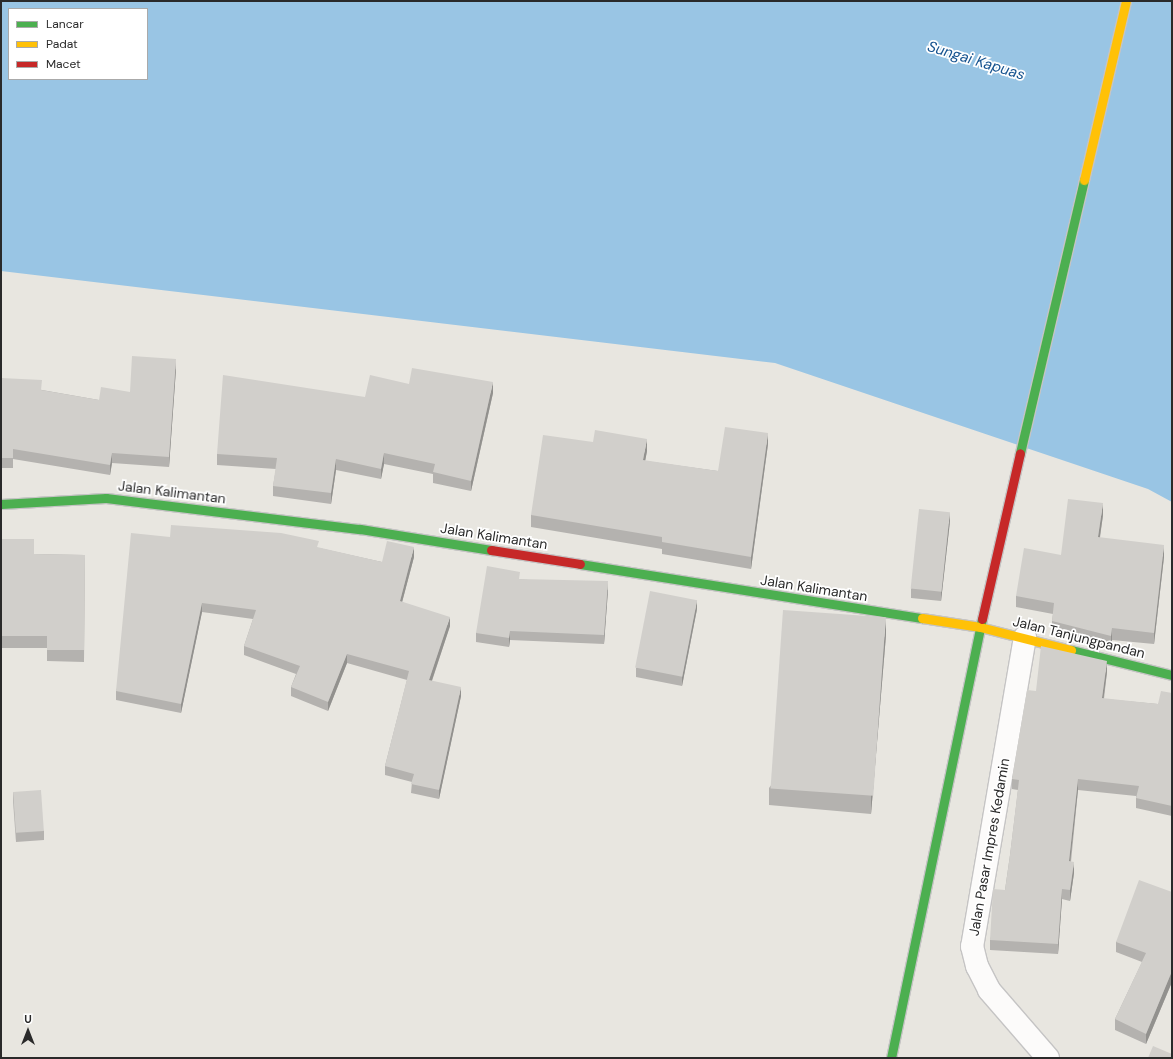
<!DOCTYPE html>
<html>
<head>
<meta charset="utf-8">
<style>
	body { margin:0 }
	#map { position:relative; width:1173px; height:1059px; overflow:hidden; background:#e8e6e0; font-family:"DM Sans",sans-serif }
	div>[style] { position:absolute }
	.water>* { inset:0; background:#99c5e4 }
	.roads { filter:drop-shadow(1px 0 #c5c4c4) drop-shadow(-1px 0 #c5c4c4) drop-shadow(0 1px #c5c4c4) drop-shadow(0 -1px #c5c4c4) }
	.street>* { height:22px; margin:-11px; padding:0 11px; transform-origin:11px; border-radius:11px; background:#fcfbfa }
	.fast>* { height:9px; margin:-4.5px; padding:0 4.5px; transform-origin:4.5px; border-radius:4.5px; background:#4caf50 }
	.slow>* { height:9px; margin:-4.5px; padding:0 4.5px; transform-origin:4.5px; border-radius:4.5px; background:#ffc107 }
	.jam>* { height:9px; margin:-4.5px; padding:0 4.5px; transform-origin:4.5px; border-radius:4.5px; background:#c62828 }
	.wall>* { inset:0; background:#b4b2af }
	.shaded-wall>* { inset:0; background:#92918e }
	.building>* { inset:0; background:#d1cfcb; transform-origin:0 0 }
	span { translate:-50% -50%; white-space:nowrap; text-align:center; line-height:1.15; -webkit-text-stroke:3.5px #fff; paint-order:stroke }
	.street-label { font-size:14px; color:#2a2a2a }
	.water-label { font-size:15px; color:#175490; font-style:italic }
	.frame { position:absolute; inset:0; border:2px solid #2a2a2a; pointer-events:none }
	.legend { position:absolute; left:8px; top:8px; width:140px; height:72px; box-sizing:border-box; background:#fff; border:1px solid #aaa; margin:0; padding:5px 7px; list-style:none; font-size:12px; color:#2a2a2a }
	.legend li { display:flex; align-items:center; gap:8px; height:20px }
	.legend b { width:20px; border:1px solid #aaa }
	.north { position:absolute; left:8px; top:1011px; width:40px; height:40px; -webkit-text-stroke:3px #fff; paint-order:stroke; rotate:0deg; font-size:11px; font-weight:700; line-height:16px; text-align:center; color:#2a2a2a }
	.north::after { content:''; display:block; margin:auto; width:14px; height:18px; background:#2a2a2a; clip-path:polygon(50% 0,100% 100%,50% 72%,0 100%) }
</style>
</head>
<body>
<div id="map">
	<div class="water">
		<i style="clip-path:polygon(evenodd,1px 1px,1172px 1px,1172px 502px,1148px 489px,775px 363px,1px 271px,1px 1px,9px 9px,147px 9px,147px 79px,9px 79px,9px 9px)"></i>
	</div>
	<div class="roads">
		<div class="street">
			<i style="left:1025px;top:637px;width:314px;rotate:99.7deg"></i>
			<i style="left:972px;top:946px;width:21px;rotate:76deg"></i>
			<i style="left:977px;top:966px;width:27px;rotate:63deg"></i>
			<i style="left:989px;top:990px;width:90px;rotate:49.1deg"></i>
		</div>
		<div class="fast">
			<i style="left:1020px;top:453px;width:280px;rotate:-76.8deg"></i>
			<i style="left:1px;top:504px;width:105px;rotate:-3.3deg"></i>
			<i style="left:106px;top:498px;width:256px;rotate:7deg"></i>
			<i style="left:360px;top:529px;width:133px;rotate:9.1deg"></i>
			<i style="left:580px;top:564px;width:346px;rotate:9deg"></i>
			<i style="left:1071px;top:650px;width:104px;rotate:13.9deg"></i>
			<i style="left:891px;top:1058px;width:448px;rotate:-78.3deg"></i>
		</div>
		<div class="slow">
			<i style="left:1084px;top:180px;width:184px;rotate:-76.8deg"></i>
			<i style="left:922px;top:618px;width:59px;rotate:8.8deg"></i>
			<i style="left:980px;top:627px;width:94px;rotate:14.2deg"></i>
		</div>
		<div class="jam">
			<i style="left:491px;top:550px;width:90px;rotate:8.9deg"></i>
			<i style="left:982px;top:619px;width:170px;rotate:-77.1deg"></i>
		</div>
	</div>
	<div class="wall">
		<i style="clip-path:polygon(176px 369px,169px 467px,112px 463px,110px 475px,13px 459px,13px 468px,1px 468px,1px 378px,42px 390px,99px 400px,130px 392px)"></i>
		<i style="clip-path:polygon(409px 384px,493px 393px,471px 491px,433px 483px,433px 474px,384px 464px,381px 479px,336px 470px,331px 504px,273px 496px,273px 486px,276px 469px,217px 465px,217px 454px,365px 397px)"></i>
		<i style="clip-path:polygon(768px 444px,751px 569px,662px 554px,662px 549px,531px 527px,531px 515px,647px 451px,645px 461px,718px 471px)"></i>
		<i style="clip-path:polygon(1103px 515px,1100px 538px,1164px 557px,1154px 644px,1112px 640px,1111px 647px,1052px 632px,1052px 621px,1053px 614px,1016px 607px,1016px 596px,1061px 555px)"></i>
		<i style="clip-path:polygon(950px 521px,941px 601px,911px 598px,911px 589px)"></i>
		<i style="clip-path:polygon(170px 537px,319px 548px,382px 562px,414px 557px,402px 602px,450px 626px,432px 681px,461px 696px,439px 799px,411px 793px,412px 782px,385px 775px,385px 766px,407px 680px,347px 663px,328px 711px,291px 696px,291px 687px,296px 674px,244px 655px,244px 646px,253px 619px,202px 612px,181px 713px,116px 700px,116px 691px)"></i>
		<i style="clip-path:polygon(1px 539px,34px 554px,85px 555px,84px 662px,47px 661px,47px 648px,1px 648px)"></i>
		<i style="clip-path:polygon(520px 579px,608px 590px,604px 644px,510px 640px,509px 647px,476px 642px,476px 633px)"></i>
		<i style="clip-path:polygon(697px 609px,682px 686px,636px 677px,636px 668px)"></i>
		<i style="clip-path:polygon(886px 635px,871px 814px,769px 805px,769px 788px)"></i>
		<i style="clip-path:polygon(1107px 672px,1104px 699px,1158px 704px,1172px 693px,1172px 816px,1136px 808px,1136px 796px,1078px 790px,1071px 862px,1074px 873px,1070px 901px,1062px 899px,1058px 954px,990px 950px,990px 940px,1005px 890px,1010px 855px,1018px 790px,1012px 789px,1012px 779px,1036px 691px)"></i>
		<i style="clip-path:polygon(13px 792px,44px 831px,44px 840px,16px 842px,13px 801px)"></i>
		<i style="clip-path:polygon(1172px 892px,1172px 982px,1146px 1044px,1115px 1030px,1115px 1019px,1142px 962px,1116px 952px,1116px 942px)"></i>
	</div>
	<div class="shaded-wall">
		<i style="clip-path:polygon(176px 359px,176px 369px,169px 467px,169px 457px)"></i>
		<i style="clip-path:polygon(493px 382px,493px 393px,471px 491px,471px 481px)"></i>
		<i style="clip-path:polygon(768px 433px,768px 444px,751px 569px,751px 557px)"></i>
		<i style="clip-path:polygon(647px 439px,647px 451px,643px 472px,643px 460px)"></i>
		<i style="clip-path:polygon(112px 453px,112px 463px,110px 475px,110px 465px)"></i>
		<i style="clip-path:polygon(384px 453px,384px 464px,381px 479px,381px 469px)"></i>
		<i style="clip-path:polygon(336px 459px,336px 470px,331px 504px,331px 493px)"></i>
		<i style="clip-path:polygon(1103px 503px,1103px 515px,1098px 549px,1098px 537px)"></i>
		<i style="clip-path:polygon(950px 512px,950px 521px,941px 601px,941px 592px)"></i>
		<i style="clip-path:polygon(1164px 545px,1164px 557px,1154px 644px,1154px 633px)"></i>
		<i style="clip-path:polygon(414px 547px,414px 557px,400px 610px,400px 601px)"></i>
		<i style="clip-path:polygon(608px 581px,608px 590px,604px 644px,604px 635px)"></i>
		<i style="clip-path:polygon(697px 600px,697px 609px,682px 686px,682px 677px)"></i>
		<i style="clip-path:polygon(202px 603px,202px 612px,181px 713px,181px 704px)"></i>
		<i style="clip-path:polygon(450px 617px,450px 626px,429px 689px,429px 680px)"></i>
		<i style="clip-path:polygon(886px 618px,886px 635px,871px 814px,871px 797px)"></i>
		<i style="clip-path:polygon(1112px 628px,1112px 640px,1111px 647px,1111px 636px)"></i>
		<i style="clip-path:polygon(510px 631px,510px 640px,509px 647px,509px 638px)"></i>
		<i style="clip-path:polygon(347px 654px,347px 663px,328px 711px,328px 702px)"></i>
		<i style="clip-path:polygon(1107px 661px,1107px 672px,1102px 709px,1102px 698px)"></i>
		<i style="clip-path:polygon(461px 687px,461px 696px,439px 799px,439px 790px)"></i>
		<i style="clip-path:polygon(1078px 779px,1078px 790px,1069px 872px,1069px 861px)"></i>
		<i style="clip-path:polygon(1074px 862px,1074px 873px,1070px 901px,1070px 890px)"></i>
		<i style="clip-path:polygon(1062px 889px,1062px 899px,1058px 954px,1058px 944px)"></i>
		<i style="clip-path:polygon(1172px 971px,1172px 982px,1146px 1044px,1146px 1034px)"></i>
	</div>
	<div class="building">
		<i style="clip-path:polygon(132px 356px,176px 359px,169px 457px,112px 453px,110px 465px,13px 449px,13px 458px,1px 458px,1px 378px,42px 380px,41px 390px,99px 400px,101px 387px,130px 392px)"></i>
		<i style="clip-path:polygon(412px 368px,493px 382px,471px 481px,433px 472px,435px 464px,384px 453px,381px 469px,336px 459px,331px 493px,273px 486px,277px 458px,217px 454px,223px 375px,365px 397px,370px 375px,409px 384px)"></i>
		<i style="clip-path:polygon(725px 427px,768px 433px,751px 557px,662px 542px,662px 537px,531px 515px,543px 435px,593px 442px,595px 430px,647px 439px,643px 460px,718px 471px)"></i>
		<i style="clip-path:polygon(1068px 499px,1103px 503px,1098px 537px,1164px 545px,1154px 633px,1112px 628px,1111px 636px,1052px 621px,1054px 603px,1016px 596px,1024px 548px,1061px 555px)"></i>
		<i style="left:919px;top:509px;width:31px;height:80px;rotate:6deg"></i>
		<i style="clip-path:polygon(171px 525px,281px 533px,319px 541px,317px 547px,382px 562px,387px 541px,414px 547px,400px 601px,450px 617px,429px 680px,461px 687px,439px 790px,411px 784px,414px 774px,385px 766px,409px 671px,347px 654px,328px 702px,291px 687px,300px 666px,244px 646px,256px 610px,202px 603px,181px 704px,116px 691px,131px 533px,170px 537px)"></i>
		<i style="clip-path:polygon(1px 539px,34px 539px,34px 554px,85px 555px,84px 650px,47px 650px,47px 636px,1px 636px)"></i>
		<i style="clip-path:polygon(487px 566px,520px 572px,519px 579px,608px 581px,604px 635px,510px 631px,509px 638px,476px 633px)"></i>
		<i style="left:650px;top:591px;width:48px;height:78px;rotate:11deg"></i>
		<i style="left:783px;top:610px;width:103px;height:179px;rotate:4deg"></i>
		<i style="clip-path:polygon(1041px 646px,1107px 661px,1102px 698px,1158px 704px,1161px 691px,1172px 693px,1172px 806px,1136px 798px,1139px 786px,1078px 779px,1069px 861px,1074px 862px,1070px 890px,1062px 889px,1058px 944px,990px 940px,993px 889px,1005px 890px,1010px 855px,1019px 780px,1012px 779px,1027px 690px,1036px 691px)"></i>
		<i style="left:41px;top:790px;width:41px;height:28px;rotate:86deg"></i>
		<i style="clip-path:polygon(1139px 880px,1172px 892px,1172px 971px,1146px 1034px,1115px 1019px,1146px 953px,1116px 942px)"></i>
		<i style="clip-path:polygon(1153px 1046px,1172px 1054px,1172px 1058px,1148px 1058px)"></i>
	</div>
	<div class="street-label">
		<span style="left:172px;top:492px;rotate:7deg">Jalan Kalimantan</span>
		<span style="left:494px;top:536px;rotate:9deg">Jalan Kalimantan</span>
		<span style="left:814px;top:588px;rotate:9deg">Jalan Kalimantan</span>
		<span style="left:1079px;top:637px;rotate:14deg">Jalan Tanjungpandan</span>
		<span style="left:989px;top:847px;rotate:-80deg">Jalan Pasar Impres Kedamin</span>
	</div>
	<div class="water-label">
		<span style="left:976px;top:61px;rotate:17deg">Sungai Kapuas</span>
	</div>
	<div class="frame"></div>
	<ul class="legend">
	<li><b style="height:5px;background:#4caf50"></b>Lancar</li>
	<li><b style="height:5px;background:#ffc107"></b>Padat</li>
	<li><b style="height:5px;background:#c62828"></b>Macet</li>
	</ul>
	<div class="north">U</div>
</div>
</body>
</html>
